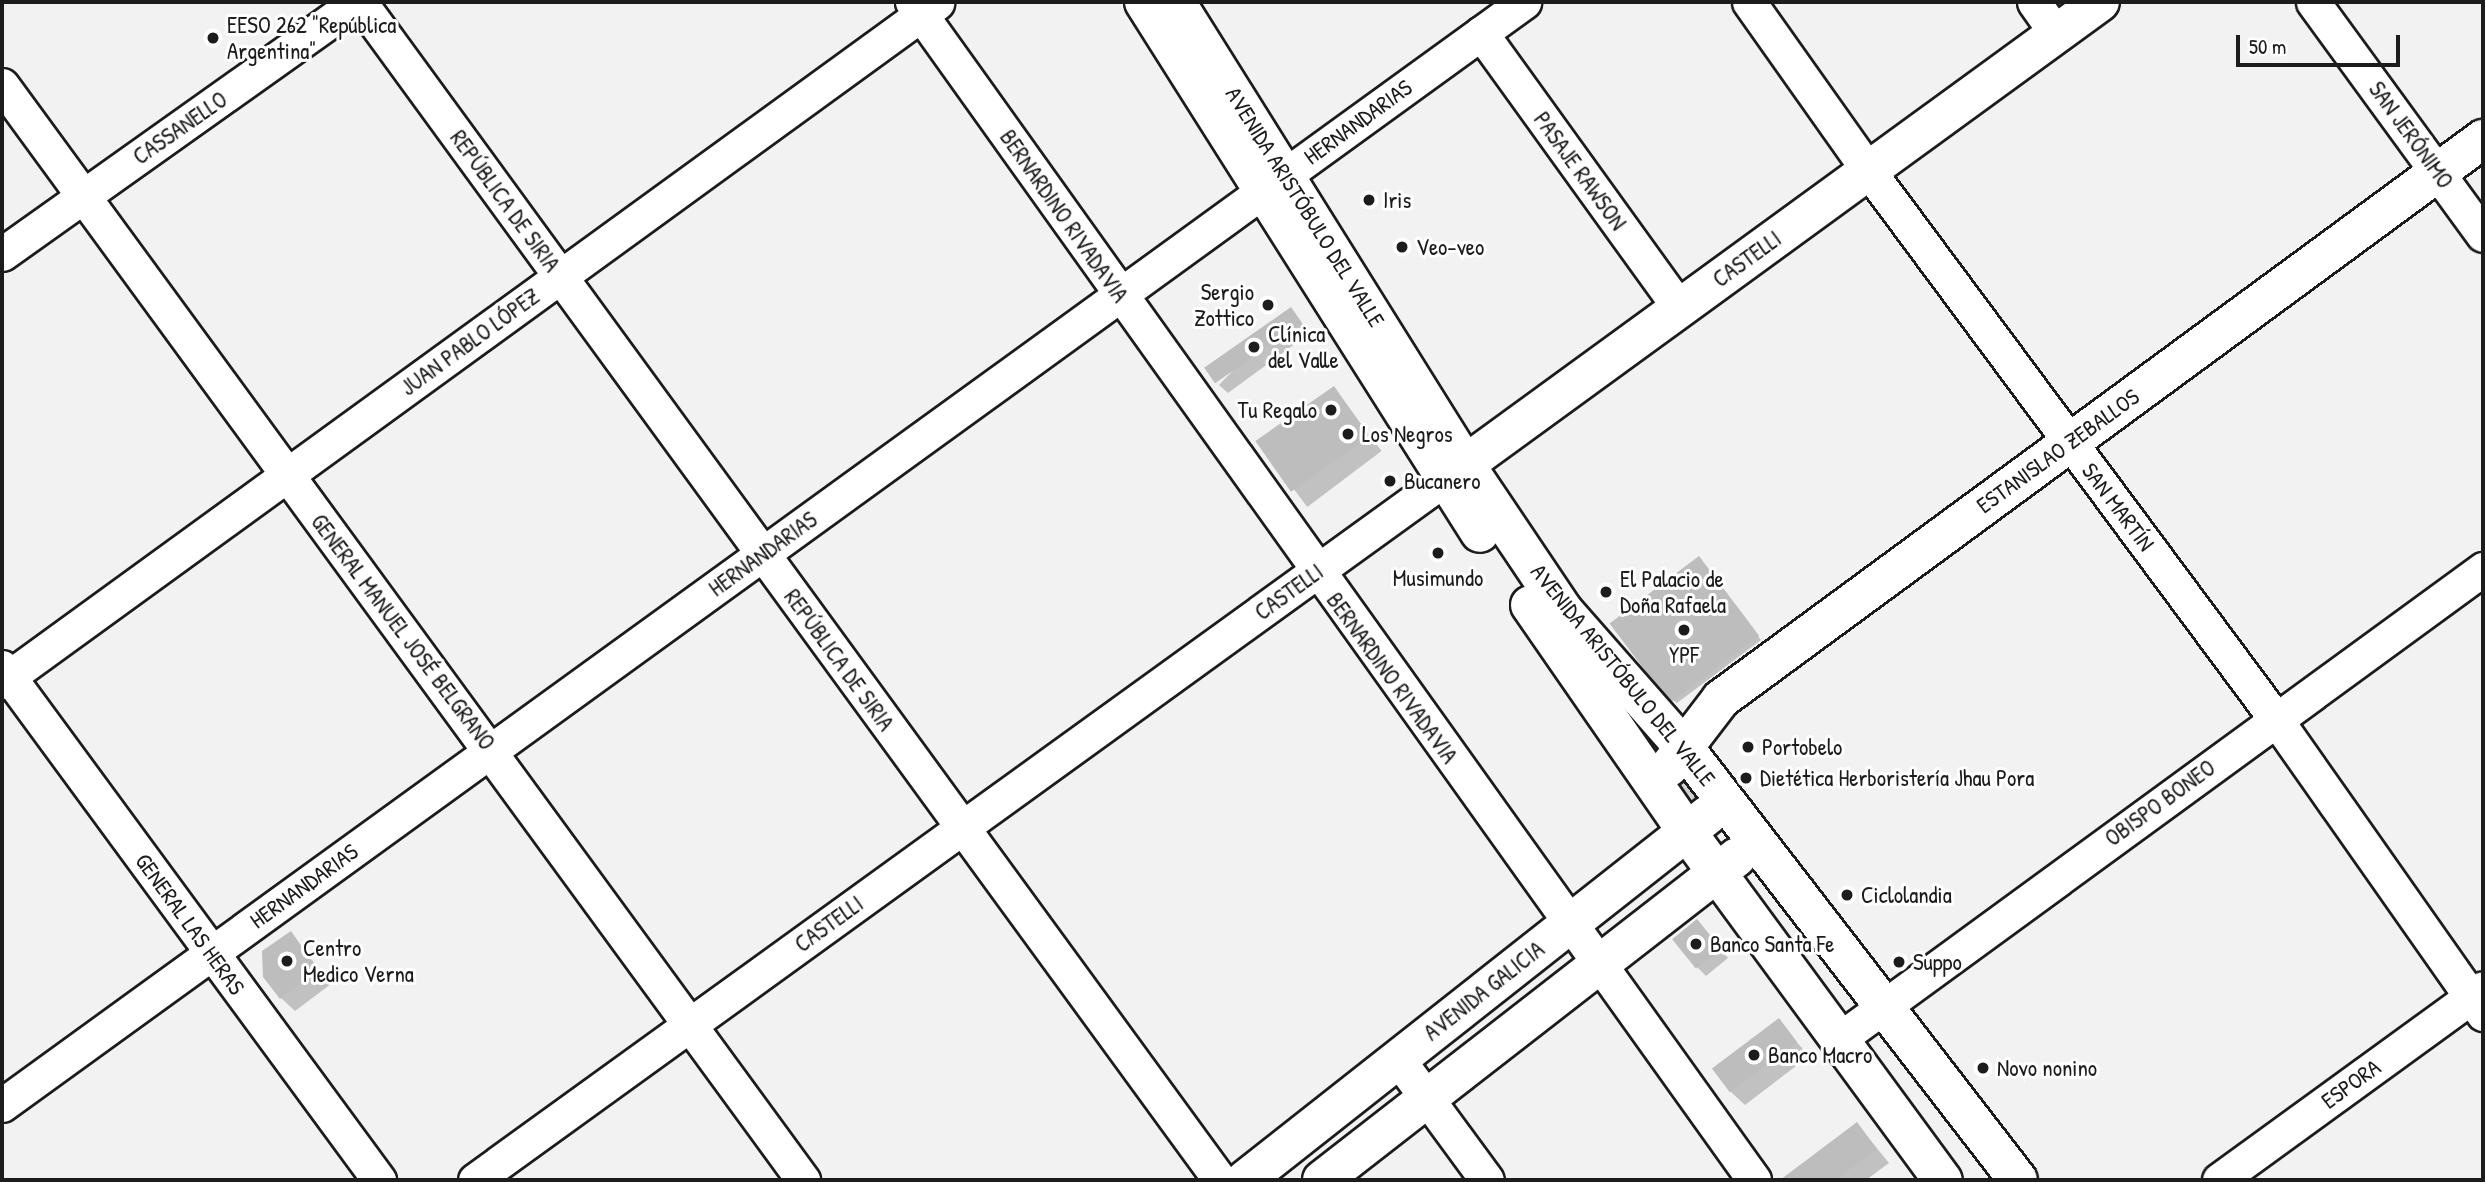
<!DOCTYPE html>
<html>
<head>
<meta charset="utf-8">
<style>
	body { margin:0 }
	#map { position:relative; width:2485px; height:1182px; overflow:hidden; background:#f2f2f2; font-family:"Patrick Hand",sans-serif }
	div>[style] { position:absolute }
	.green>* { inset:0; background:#d2d2d2 }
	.shadow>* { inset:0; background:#0003; transform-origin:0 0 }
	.building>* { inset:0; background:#bdbdbd; transform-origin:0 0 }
	.roads { filter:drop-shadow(2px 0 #1c1c1c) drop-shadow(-2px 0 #1c1c1c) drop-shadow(0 2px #1c1c1c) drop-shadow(0 -2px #1c1c1c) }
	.minor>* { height:33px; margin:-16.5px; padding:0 16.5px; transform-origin:16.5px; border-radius:16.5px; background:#fff }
	.major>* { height:38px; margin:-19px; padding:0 19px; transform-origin:19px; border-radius:19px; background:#fff }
	.dots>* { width:19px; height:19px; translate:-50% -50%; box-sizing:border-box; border:4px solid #fff; border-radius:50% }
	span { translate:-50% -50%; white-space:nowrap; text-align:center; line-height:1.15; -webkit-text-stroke:6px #fff; paint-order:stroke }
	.poi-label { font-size:23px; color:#1c1c1c }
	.left { translate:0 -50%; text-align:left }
	.right { translate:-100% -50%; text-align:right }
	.street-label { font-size:23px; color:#1c1c1c }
	.frame { position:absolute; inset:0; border:4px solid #1c1c1c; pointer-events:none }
	.scale { position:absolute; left:2236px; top:35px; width:164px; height:32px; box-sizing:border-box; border:4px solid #1c1c1c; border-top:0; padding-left:9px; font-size:21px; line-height:24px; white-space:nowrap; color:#1c1c1c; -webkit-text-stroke:5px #fff; paint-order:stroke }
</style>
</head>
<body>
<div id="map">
	<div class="green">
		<i style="clip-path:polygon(1681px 772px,1712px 799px,1688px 817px,1671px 779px)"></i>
	</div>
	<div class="shadow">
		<i style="clip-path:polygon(1291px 310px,1310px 333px,1228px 393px,1219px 385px)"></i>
		<i style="left:1334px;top:388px;width:79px;height:93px;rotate:53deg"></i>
		<i style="clip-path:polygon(1703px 563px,1761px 640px,1677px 703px,1673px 700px)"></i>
		<i style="clip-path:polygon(1705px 931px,1728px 958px,1706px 976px,1698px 968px)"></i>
		<i style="clip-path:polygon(291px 934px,331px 984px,295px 1011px,281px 998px)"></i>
		<i style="clip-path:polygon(1778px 1021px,1809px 1056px,1745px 1105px,1731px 1092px)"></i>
		<i style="clip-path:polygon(1857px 1124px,1889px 1163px,1866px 1180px,1797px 1180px,1792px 1174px)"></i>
	</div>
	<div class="building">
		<i style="left:1291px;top:307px;width:19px;height:106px;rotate:55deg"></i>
		<i style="left:1334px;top:386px;width:62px;height:96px;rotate:55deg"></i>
		<i style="left:1699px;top:556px;width:100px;height:112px;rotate:53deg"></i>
		<i style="left:1697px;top:919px;width:38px;height:32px;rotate:51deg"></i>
		<i style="clip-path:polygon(291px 931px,318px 970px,280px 999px,263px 977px,262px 951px)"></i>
		<i style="left:1779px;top:1018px;width:30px;height:84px;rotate:53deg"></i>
		<i style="clip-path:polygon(1857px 1122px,1877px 1149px,1835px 1180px,1780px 1180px)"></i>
	</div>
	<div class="roads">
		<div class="minor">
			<i style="left:360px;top:2px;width:1459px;rotate:53.87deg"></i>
			<i style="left:912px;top:2px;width:1448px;rotate:54.44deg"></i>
			<i style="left:1749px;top:2px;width:206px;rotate:54.7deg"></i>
			<i style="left:1868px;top:170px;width:683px;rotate:53.4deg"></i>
			<i style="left:2275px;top:718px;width:362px;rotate:54.9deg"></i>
			<i style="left:2034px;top:2px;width:38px;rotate:55deg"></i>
			<i style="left:2313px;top:2px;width:288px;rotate:53.9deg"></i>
			<i style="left:1481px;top:33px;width:339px;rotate:54.2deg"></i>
			<i style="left:2px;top:85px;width:1357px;rotate:53.81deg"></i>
			<i style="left:2px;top:254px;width:435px;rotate:-35.4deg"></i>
			<i style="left:2px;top:667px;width:637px;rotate:53.69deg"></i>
			<i style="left:2px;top:682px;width:1156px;rotate:-35.99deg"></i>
			<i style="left:1838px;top:1040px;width:799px;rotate:-36.14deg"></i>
			<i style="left:1398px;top:1059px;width:150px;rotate:53.7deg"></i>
			<i style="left:2px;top:1105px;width:1880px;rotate:-35.93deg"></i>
			<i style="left:475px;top:1180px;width:1195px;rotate:-35.87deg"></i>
			<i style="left:2219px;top:1180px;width:326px;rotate:-36deg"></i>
		</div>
		<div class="major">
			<i style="left:1144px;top:2px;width:628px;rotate:57.68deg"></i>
			<i style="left:1176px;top:2px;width:545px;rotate:57.97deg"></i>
			<i style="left:1465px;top:464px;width:176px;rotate:56.1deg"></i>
			<i style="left:1563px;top:610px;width:186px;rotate:48.7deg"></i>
			<i style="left:1686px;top:750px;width:543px;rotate:52.33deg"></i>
			<i style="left:1445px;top:479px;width:810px;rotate:-36.06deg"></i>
			<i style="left:1530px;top:605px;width:276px;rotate:55.3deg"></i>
			<i style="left:1687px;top:832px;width:432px;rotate:53.7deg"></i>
			<i style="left:1669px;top:767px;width:86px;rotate:-52.6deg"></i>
			<i style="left:1721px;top:699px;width:946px;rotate:-36.31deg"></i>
			<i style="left:1245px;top:1180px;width:590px;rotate:-38.25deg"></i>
			<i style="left:1322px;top:1180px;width:526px;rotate:-37.89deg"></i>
		</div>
	</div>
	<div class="dots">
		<i style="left:213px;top:38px;background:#1c1c1c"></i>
		<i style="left:1369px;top:200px;background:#1c1c1c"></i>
		<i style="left:1402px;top:247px;background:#1c1c1c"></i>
		<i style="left:1268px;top:305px;background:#1c1c1c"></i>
		<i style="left:1254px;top:347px;background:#1c1c1c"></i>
		<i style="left:1331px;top:410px;background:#1c1c1c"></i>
		<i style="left:1348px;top:434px;background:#1c1c1c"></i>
		<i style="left:1390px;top:481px;background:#1c1c1c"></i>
		<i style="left:1438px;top:553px;background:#1c1c1c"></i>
		<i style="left:1606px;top:592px;background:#1c1c1c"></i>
		<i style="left:1684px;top:630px;background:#1c1c1c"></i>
		<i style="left:1748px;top:747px;background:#1c1c1c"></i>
		<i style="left:1746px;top:778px;background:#1c1c1c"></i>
		<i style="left:1847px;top:895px;background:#1c1c1c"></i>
		<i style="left:1696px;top:944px;background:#1c1c1c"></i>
		<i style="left:287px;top:961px;background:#1c1c1c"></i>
		<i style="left:1899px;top:962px;background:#1c1c1c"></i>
		<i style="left:1754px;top:1055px;background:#1c1c1c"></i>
		<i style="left:1983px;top:1068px;background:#1c1c1c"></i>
	</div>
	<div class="poi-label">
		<span class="left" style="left:227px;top:38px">EESO 262 "República<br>Argentina"</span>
		<span class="left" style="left:1383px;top:200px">Iris</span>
		<span class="left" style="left:1416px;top:247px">Veo-veo</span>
		<span class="right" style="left:1254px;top:305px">Sergio<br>Zottico</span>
		<span class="left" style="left:1268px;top:347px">Clínica<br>del Valle</span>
		<span class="right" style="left:1317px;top:410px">Tu Regalo</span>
		<span class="left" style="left:1362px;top:434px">Los Negros</span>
		<span class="left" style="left:1404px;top:481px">Bucanero</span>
		<span style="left:1438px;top:578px">Musimundo</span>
		<span class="left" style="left:1620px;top:592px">El Palacio de<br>Doña Rafaela</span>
		<span style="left:1684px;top:655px">YPF</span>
		<span class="left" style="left:1762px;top:747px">Portobelo</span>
		<span class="left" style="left:1760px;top:778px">Dietética Herboristería Jhau Pora</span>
		<span class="left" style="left:1861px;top:895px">Ciclolandia</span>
		<span class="left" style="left:1710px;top:944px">Banco Santa Fe</span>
		<span class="left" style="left:303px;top:961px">Centro<br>Medico Verna</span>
		<span class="left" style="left:1913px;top:962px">Suppo</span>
		<span class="left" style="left:1768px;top:1055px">Banco Macro</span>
		<span class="left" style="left:1997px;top:1068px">Novo nonino</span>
	</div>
	<div class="street-label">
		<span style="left:1358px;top:122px;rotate:-36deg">HERNANDARIAS</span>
		<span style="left:180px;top:128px;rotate:-35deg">CASSANELLO</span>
		<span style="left:2411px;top:135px;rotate:54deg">SAN JERÓNIMO</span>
		<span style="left:1580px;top:171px;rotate:54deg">PASAJE RAWSON</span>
		<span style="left:505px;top:201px;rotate:54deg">REPÚBLICA DE SIRIA</span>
		<span style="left:1305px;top:207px;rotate:58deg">AVENIDA ARISTÓBULO DEL VALLE</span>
		<span style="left:1064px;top:216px;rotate:55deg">BERNARDINO RIVADAVIA</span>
		<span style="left:1747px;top:259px;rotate:-36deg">CASTELLI</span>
		<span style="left:470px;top:342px;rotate:-36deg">JUAN PABLO LÓPEZ</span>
		<span style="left:2058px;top:451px;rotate:-36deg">ESTANISLAO ZEBALLOS</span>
		<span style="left:2118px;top:507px;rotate:53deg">SAN MARTÍN</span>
		<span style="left:763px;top:554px;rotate:-36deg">HERNANDARIAS</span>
		<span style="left:1289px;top:592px;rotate:-36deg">CASTELLI</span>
		<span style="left:403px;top:632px;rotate:53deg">GENERAL MANUEL JOSÉ BELGRANO</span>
		<span style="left:839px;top:660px;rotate:54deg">REPÚBLICA DE SIRIA</span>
		<span style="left:1623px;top:675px;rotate:51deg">AVENIDA ARISTÓBULO DEL VALLE</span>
		<span style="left:1392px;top:678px;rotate:54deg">BERNARDINO RIVADAVIA</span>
		<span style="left:2160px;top:803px;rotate:-36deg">OBISPO BONEO</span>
		<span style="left:304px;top:886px;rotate:-36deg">HERNANDARIAS</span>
		<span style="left:190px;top:924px;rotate:54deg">GENERAL LAS HERAS</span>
		<span style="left:829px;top:924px;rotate:-36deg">CASTELLI</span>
		<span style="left:1484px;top:991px;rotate:-38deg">AVENIDA GALICIA</span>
		<span style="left:2351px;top:1084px;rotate:-36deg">ESPORA</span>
	</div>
	<div class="frame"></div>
	<div class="scale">50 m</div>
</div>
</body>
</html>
